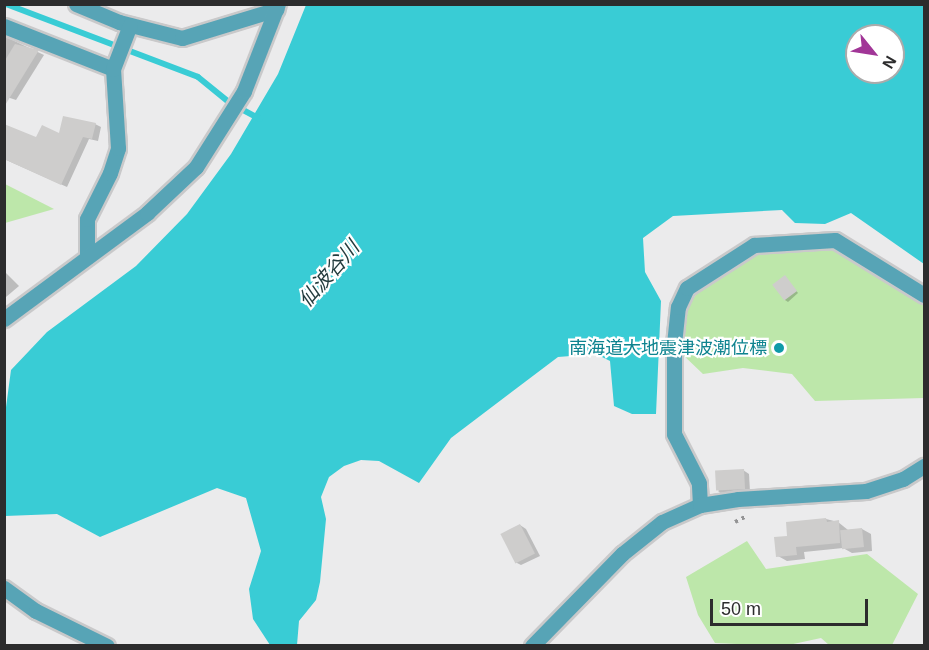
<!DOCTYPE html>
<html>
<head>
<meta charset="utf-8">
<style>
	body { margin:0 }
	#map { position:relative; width:929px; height:650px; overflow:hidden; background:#ebebec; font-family:Helvetica,"Noto Sans JP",sans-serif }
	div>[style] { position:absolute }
	.green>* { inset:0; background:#bde7aa }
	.water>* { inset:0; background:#39ccd5 }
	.shadow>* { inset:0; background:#0003 }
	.stream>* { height:6px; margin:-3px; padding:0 3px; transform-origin:3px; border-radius:3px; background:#39ccd5 }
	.building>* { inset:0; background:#cecdcc; transform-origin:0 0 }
	.path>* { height:4px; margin-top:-2px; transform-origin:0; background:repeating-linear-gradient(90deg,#939394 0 3px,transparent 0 7.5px) }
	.roads { filter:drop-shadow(2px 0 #c9c9ca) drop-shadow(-2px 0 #c9c9ca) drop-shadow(0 2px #c9c9ca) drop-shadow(0 -2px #c9c9ca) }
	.minor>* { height:15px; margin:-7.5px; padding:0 7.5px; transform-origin:7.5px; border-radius:7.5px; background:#57a4b6 }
	.dots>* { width:16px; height:16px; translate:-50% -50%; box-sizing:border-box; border:3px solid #fff; border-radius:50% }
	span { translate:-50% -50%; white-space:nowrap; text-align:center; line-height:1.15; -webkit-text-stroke:4.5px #fff; paint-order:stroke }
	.culture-label { font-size:18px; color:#0d838f }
	.right { translate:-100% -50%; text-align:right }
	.water-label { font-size:20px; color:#243c3e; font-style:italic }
	.frame { position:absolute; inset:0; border:6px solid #2c2c2d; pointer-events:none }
	.north { position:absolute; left:845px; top:24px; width:60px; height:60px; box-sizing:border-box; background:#fff; border:2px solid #ababab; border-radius:50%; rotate:120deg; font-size:16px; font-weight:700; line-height:24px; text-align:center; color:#2c2c2d }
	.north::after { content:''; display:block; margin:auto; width:21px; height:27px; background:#a13697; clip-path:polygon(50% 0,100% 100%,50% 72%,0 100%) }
	.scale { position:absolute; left:710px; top:599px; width:158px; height:27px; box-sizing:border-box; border:3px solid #2c2c2d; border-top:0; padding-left:8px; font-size:18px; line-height:21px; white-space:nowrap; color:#2c2c2d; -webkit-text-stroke:4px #fff; paint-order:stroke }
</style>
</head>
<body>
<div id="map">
	<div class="green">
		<i style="clip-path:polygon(5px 184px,54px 209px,5px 223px)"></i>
		<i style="clip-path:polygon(829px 246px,924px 303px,924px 398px,815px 401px,792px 374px,743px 368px,703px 374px,681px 353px,688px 308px,699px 289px,753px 255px)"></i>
		<i style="clip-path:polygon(747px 541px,766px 569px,867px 554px,918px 594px,892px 645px,829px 645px,821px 638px,784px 646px,715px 643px,698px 615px,686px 577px)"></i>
	</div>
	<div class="water">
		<i style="clip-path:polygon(evenodd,306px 5px,924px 5px,924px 264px,851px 213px,825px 224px,795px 223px,782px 210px,673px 216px,643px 238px,645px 272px,661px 301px,656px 414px,632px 414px,614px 406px,610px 361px,596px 354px,558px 357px,451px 438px,419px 483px,379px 461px,361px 460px,344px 466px,329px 477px,321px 497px,326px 519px,320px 582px,316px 600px,299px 621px,297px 645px,270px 645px,253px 619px,249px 589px,261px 551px,246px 498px,217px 488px,100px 537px,57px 514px,5px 516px,4px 422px,11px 370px,47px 332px,136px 266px,187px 214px,231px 154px,278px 74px,306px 5px,857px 36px,893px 36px,893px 72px,857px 72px,857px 36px)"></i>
	</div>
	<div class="shadow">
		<i style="clip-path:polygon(4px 36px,44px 55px,16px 100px,4px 96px)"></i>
		<i style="clip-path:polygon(95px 124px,101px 127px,98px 141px,89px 139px,67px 187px,4px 159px,37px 139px)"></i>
		<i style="clip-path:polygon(6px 273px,19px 286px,6px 297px,4px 295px)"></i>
		<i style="clip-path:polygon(785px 277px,798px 293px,788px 302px,785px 300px)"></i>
		<i style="clip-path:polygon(743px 470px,749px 474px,750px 492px,723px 495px,718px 491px)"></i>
		<i style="clip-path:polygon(826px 519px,838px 522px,848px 530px,862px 529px,871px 534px,872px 551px,852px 553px,843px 548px,804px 552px,805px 559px,787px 561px,778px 556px,789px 537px)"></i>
		<i style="clip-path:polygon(520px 525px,526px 529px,540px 556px,521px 565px,515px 562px)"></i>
	</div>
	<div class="stream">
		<i style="left:6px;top:4px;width:205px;rotate:20.8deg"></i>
		<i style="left:198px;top:77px;width:41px;rotate:39.1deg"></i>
		<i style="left:230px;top:103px;width:34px;rotate:28deg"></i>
	</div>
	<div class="building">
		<i style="clip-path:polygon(15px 44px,39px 50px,4px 107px,4px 62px)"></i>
		<i style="clip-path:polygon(63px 116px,96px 123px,92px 139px,83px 137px,61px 185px,4px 159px,4px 124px,36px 137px,42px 125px,59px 133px)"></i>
		<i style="left:785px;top:275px;width:20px;height:16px;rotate:53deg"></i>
		<i style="left:744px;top:469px;width:20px;height:29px;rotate:87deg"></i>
		<i style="clip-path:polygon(826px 518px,827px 522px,839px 520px,840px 543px,796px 547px,797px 555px,776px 557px,774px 537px,787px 536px,786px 522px)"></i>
		<i style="left:520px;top:524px;width:33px;height:22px;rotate:63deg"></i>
		<i style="left:862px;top:528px;width:19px;height:22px;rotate:84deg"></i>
	</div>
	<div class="path">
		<i style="left:735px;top:522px;width:11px;rotate:-27deg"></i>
	</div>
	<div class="roads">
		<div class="minor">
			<i style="left:76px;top:4px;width:47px;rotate:22.7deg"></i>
			<i style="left:119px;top:22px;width:65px;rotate:14.3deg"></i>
			<i style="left:182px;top:38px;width:99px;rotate:-17deg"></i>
			<i style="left:4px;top:26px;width:117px;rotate:21.5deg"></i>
			<i style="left:87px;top:257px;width:38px;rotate:-90deg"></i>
			<i style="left:87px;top:219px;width:51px;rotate:-63.4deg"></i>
			<i style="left:110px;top:173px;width:26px;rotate:-72deg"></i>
			<i style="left:118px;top:148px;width:79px;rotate:-93.6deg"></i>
			<i style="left:113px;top:69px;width:47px;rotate:-68.9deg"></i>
			<i style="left:4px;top:319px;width:178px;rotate:-36.5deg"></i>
			<i style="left:147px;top:213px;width:67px;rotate:-43.2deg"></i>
			<i style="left:196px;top:167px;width:90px;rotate:-57.7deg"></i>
			<i style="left:244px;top:91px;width:93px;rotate:-68.7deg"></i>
			<i style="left:700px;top:505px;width:22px;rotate:-93deg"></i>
			<i style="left:699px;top:483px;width:55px;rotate:-117deg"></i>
			<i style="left:674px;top:434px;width:90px;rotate:-90deg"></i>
			<i style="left:674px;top:344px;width:37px;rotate:-84deg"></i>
			<i style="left:678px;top:307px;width:21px;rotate:-65deg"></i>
			<i style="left:687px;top:288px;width:80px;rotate:-32.7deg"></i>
			<i style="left:754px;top:245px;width:81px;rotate:-3.5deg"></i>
			<i style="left:835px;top:240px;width:105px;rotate:31.7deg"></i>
			<i style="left:4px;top:588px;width:39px;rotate:36deg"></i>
			<i style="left:36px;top:611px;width:79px;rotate:26.2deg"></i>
			<i style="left:532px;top:646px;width:129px;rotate:-45.6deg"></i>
			<i style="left:622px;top:554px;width:51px;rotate:-38.7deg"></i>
			<i style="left:662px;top:522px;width:42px;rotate:-24.1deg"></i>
			<i style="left:700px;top:505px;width:38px;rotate:-9deg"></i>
			<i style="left:738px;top:499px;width:128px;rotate:-3.6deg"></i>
			<i style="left:866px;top:491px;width:39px;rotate:-18deg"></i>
			<i style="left:903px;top:479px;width:25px;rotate:-32deg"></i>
		</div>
	</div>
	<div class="dots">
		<i style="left:779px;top:348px;background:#0f9aa8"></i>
	</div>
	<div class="culture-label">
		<span class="right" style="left:767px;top:348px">南海道大地震津波潮位標</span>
	</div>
	<div class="water-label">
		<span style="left:329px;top:274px;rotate:-49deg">仙波谷川</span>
	</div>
	<div class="frame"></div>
	<div class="north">N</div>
	<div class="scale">50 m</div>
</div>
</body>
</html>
